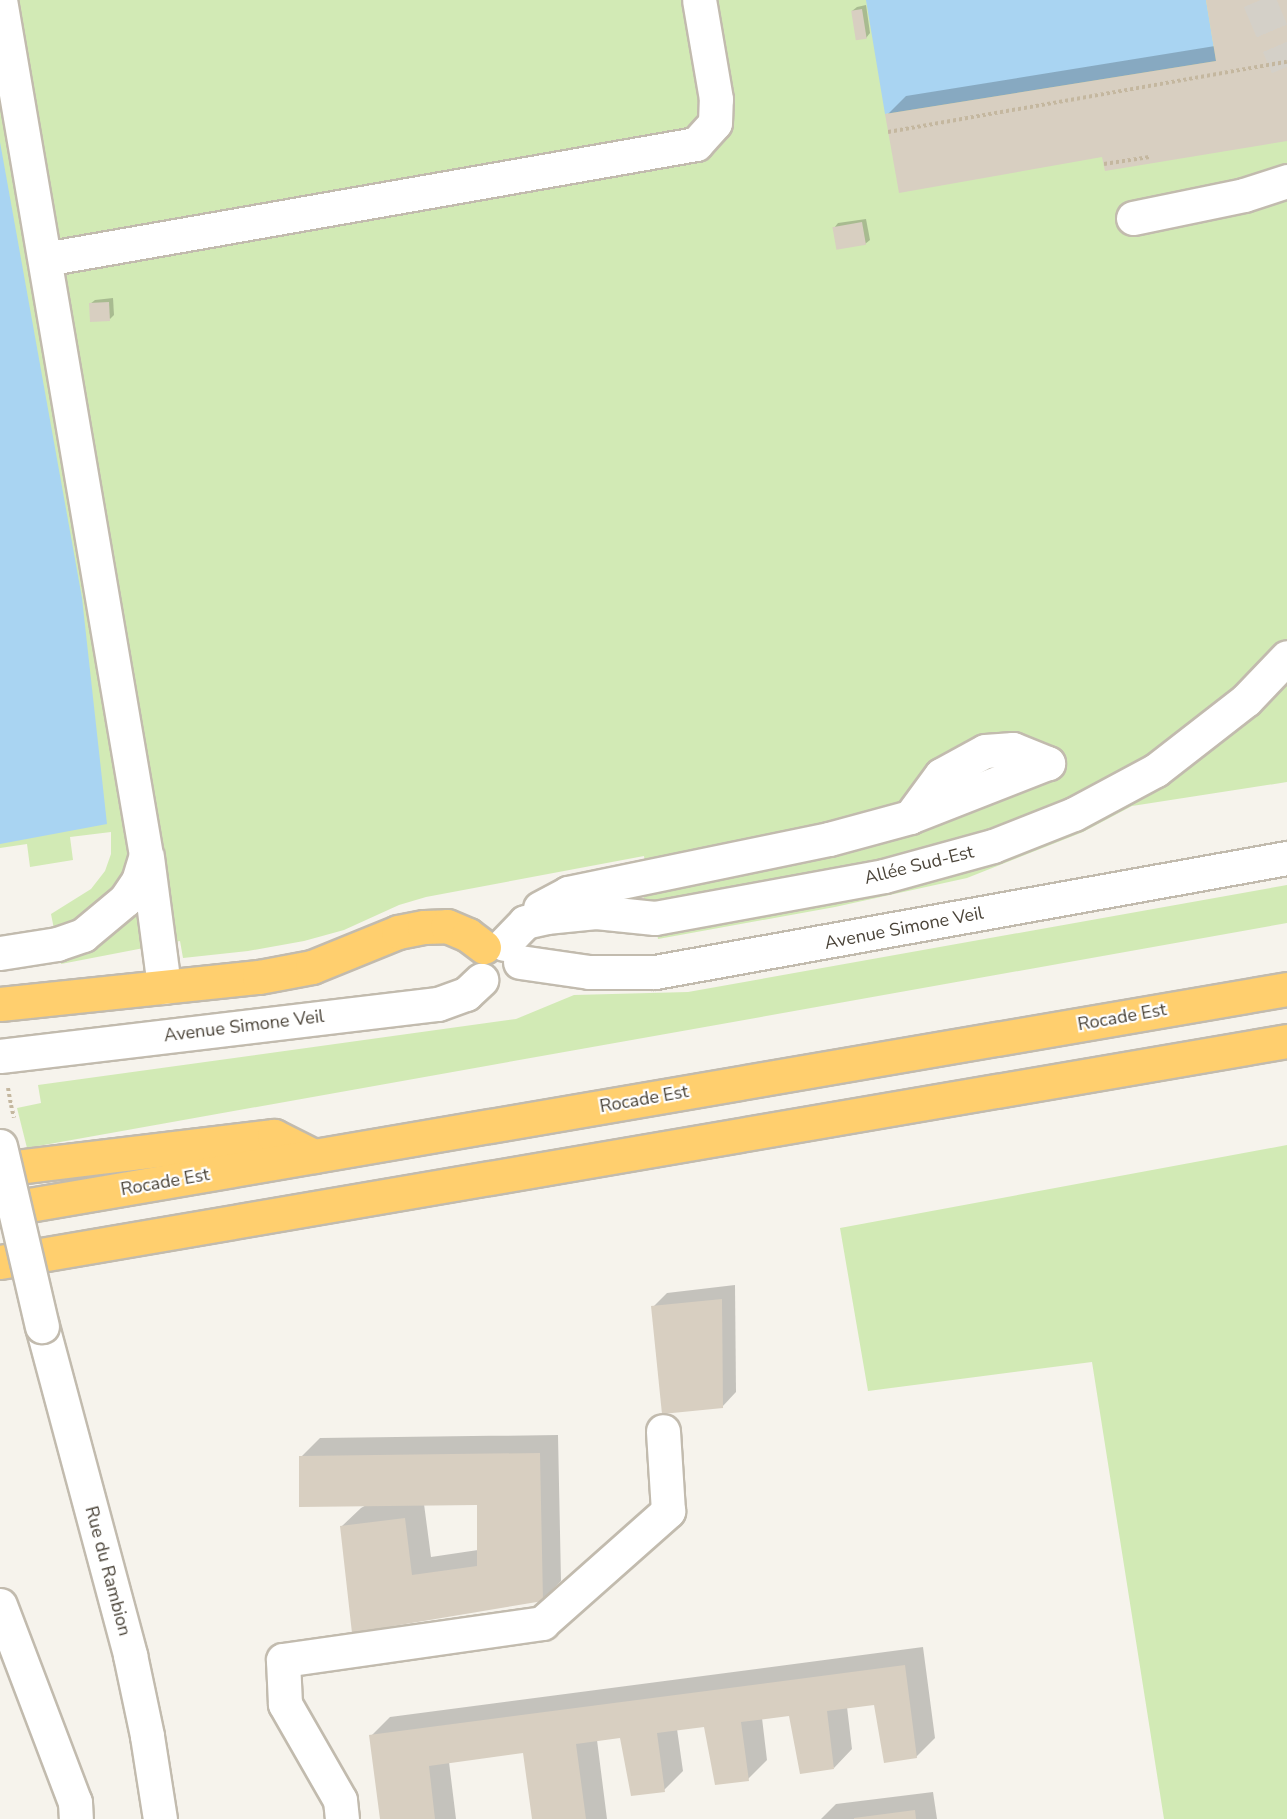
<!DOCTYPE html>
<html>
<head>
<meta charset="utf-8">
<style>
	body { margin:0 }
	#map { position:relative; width:1287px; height:1819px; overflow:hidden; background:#f6f3ec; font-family:"Nunito Sans",sans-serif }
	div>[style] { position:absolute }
	.green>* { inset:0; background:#d2eab5 }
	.water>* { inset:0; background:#a9d4f2 }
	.shadow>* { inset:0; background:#0003 }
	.building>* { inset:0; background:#d8cfc1; transform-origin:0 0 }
	.minor-tunnel>* { height:33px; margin-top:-16.5px; transform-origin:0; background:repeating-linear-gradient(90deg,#d4d0c8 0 33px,transparent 0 49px) }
	.path>* { height:4px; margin-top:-2px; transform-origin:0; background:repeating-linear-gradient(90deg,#c4b79f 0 3px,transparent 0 6px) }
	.roads { filter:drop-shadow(2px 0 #c2bbae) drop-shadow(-2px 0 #c2bbae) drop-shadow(0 2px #c2bbae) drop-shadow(0 -2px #c2bbae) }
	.minor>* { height:33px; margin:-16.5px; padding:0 16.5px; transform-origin:16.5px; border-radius:16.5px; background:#fff }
	.highway>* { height:33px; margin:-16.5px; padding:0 16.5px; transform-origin:16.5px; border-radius:16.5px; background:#ffcf6e }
	.path-bridge>* { height:4px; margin-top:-2px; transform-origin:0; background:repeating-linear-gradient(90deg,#c4b79f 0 3px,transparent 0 6px) }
	.bridges { filter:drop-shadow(2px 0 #c2bbae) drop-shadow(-2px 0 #c2bbae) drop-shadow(0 2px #c2bbae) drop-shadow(0 -2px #c2bbae) }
	.minor-bridge>* { height:33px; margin:-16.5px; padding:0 16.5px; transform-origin:16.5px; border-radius:16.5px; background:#fff }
	span { translate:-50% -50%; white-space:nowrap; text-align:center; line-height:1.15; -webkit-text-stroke:4.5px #fff; paint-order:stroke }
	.street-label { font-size:18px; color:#4b4439 }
</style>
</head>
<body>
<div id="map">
	<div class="green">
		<i style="clip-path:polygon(0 0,1287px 0,1287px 782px,1132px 806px,1083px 832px,967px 878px,835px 907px,658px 939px,652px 902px,644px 899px,643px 895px,649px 888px,644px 856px,426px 897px,399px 905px,344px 930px,304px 941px,248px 951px,183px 958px,180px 941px,61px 964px,51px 914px,91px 889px,105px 871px,111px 854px,111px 832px,70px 837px,73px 860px,30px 867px,27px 844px,0 848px)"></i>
		<i style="clip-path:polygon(1287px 885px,1287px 923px,27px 1148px,17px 1108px,41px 1103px,38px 1085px,516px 1019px,574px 995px,688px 992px)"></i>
		<i style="clip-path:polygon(1287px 1145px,1287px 1819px,1164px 1819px,1092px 1362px,868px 1391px,840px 1228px)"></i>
	</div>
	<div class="water">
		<i style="clip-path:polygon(866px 0,1206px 0,1216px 61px,885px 114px)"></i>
		<i style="clip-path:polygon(0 142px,82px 598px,107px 824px,0 844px)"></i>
	</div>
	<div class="shadow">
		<i style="clip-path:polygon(1207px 0,1287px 0,1287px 140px,1104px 156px,887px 115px,906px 96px,1215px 46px)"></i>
		<i style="clip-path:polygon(866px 5px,870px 33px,866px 38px,852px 11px,857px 7px)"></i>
		<i style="clip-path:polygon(866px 219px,870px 240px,865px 244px,834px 228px,838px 223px)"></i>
		<i style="clip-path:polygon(113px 298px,114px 315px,110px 319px,90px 304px,95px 300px)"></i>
		<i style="clip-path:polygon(735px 1285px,736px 1392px,722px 1407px,653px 1307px,667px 1293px)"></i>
		<i style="clip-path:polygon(evenodd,558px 1435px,561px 1581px,542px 1600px,353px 1631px,342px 1526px,361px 1508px,368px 1504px,301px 1457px,320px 1438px,558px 1435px,478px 1503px,478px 1550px,431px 1557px,424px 1504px,478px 1503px)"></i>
		<i style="clip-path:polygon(923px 1647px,935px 1738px,916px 1757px,875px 1703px,847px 1707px,852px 1749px,834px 1768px,790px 1714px,762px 1718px,767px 1760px,748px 1779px,705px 1725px,677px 1729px,683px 1771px,664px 1790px,621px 1736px,597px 1740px,607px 1819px,533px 1819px,525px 1752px,449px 1762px,456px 1819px,382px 1819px,371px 1736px,390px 1717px)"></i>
		<i style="clip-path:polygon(933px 1792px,937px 1819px,821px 1819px,836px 1804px)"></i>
	</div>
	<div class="building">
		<i style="clip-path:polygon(1206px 0,1287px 0,1287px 141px,1105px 171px,1102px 157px,899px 193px,885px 114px,1216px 61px)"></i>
		<i style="left:862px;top:9px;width:30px;height:11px;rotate:81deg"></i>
		<i style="left:862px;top:222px;width:23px;height:30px;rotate:80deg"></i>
		<i style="left:109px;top:302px;width:19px;height:20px;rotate:87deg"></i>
		<i style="clip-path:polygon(722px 1299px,723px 1408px,662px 1414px,651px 1306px)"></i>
		<i style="clip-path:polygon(540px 1453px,543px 1601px,352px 1633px,340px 1526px,405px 1518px,412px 1575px,477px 1566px,477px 1505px,299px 1507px,299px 1456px)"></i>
		<i style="clip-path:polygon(905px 1665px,917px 1758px,884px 1763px,874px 1705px,827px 1711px,834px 1769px,800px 1774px,789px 1716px,741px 1722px,749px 1781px,715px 1785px,704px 1727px,657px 1733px,665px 1792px,631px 1796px,620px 1738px,576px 1744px,586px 1819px,532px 1819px,523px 1753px,429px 1766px,435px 1819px,380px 1819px,369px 1735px)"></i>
		<i style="clip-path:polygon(915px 1810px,916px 1819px,854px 1819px,854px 1818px)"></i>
	</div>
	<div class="minor-tunnel">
		<i style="left:1259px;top:0;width:72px;rotate:67deg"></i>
	</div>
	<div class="path">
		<i style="left:888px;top:132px;width:405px;rotate:-10deg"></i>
		<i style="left:1104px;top:164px;width:46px;rotate:-8.8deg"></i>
		<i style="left:8px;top:1088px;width:17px;rotate:80deg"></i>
	</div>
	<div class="roads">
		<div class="minor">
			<i style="left:1133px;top:218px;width:113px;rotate:-11.7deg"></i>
			<i style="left:1244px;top:195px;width:45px;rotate:-18deg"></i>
			<i style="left:45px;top:259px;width:661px;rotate:-10.02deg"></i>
			<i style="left:696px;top:144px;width:28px;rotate:-48deg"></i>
			<i style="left:715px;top:123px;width:24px;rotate:-88deg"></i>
			<i style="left:716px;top:99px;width:100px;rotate:-99.7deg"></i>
			<i style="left:910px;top:817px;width:52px;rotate:-53.6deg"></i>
			<i style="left:941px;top:775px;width:50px;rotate:-28.6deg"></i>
			<i style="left:985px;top:751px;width:28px;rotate:-4deg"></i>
			<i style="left:1013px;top:749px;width:38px;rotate:22deg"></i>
			<i style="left:147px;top:857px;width:131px;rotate:82.5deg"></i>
			<i style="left:540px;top:908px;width:32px;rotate:-28deg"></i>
			<i style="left:568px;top:893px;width:267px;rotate:-11.7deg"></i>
			<i style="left:829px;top:839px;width:84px;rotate:-15.2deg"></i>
			<i style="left:910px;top:817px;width:148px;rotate:-21.4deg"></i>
			<i style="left:504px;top:944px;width:30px;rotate:-46deg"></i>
			<i style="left:525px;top:922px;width:22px;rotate:-13deg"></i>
			<i style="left:546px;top:917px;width:50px;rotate:-5.7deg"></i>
			<i style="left:596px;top:912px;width:59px;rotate:5.8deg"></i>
			<i style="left:655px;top:918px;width:233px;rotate:-10.4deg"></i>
			<i style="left:884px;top:876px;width:113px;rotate:-15.4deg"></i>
			<i style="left:993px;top:846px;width:87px;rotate:-21.6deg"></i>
			<i style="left:1074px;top:814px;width:93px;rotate:-28.2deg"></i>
			<i style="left:1156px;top:770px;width:114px;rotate:-37.9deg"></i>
			<i style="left:1246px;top:700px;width:59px;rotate:-46.4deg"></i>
			<i style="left:0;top:953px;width:58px;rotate:-9deg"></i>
			<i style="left:57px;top:944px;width:28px;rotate:-19deg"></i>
			<i style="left:83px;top:935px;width:55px;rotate:-39.8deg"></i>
			<i style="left:125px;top:900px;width:23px;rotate:-56deg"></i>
			<i style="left:138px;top:881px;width:27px;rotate:-73deg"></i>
			<i style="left:146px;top:855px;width:867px;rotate:-99.69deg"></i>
			<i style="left:520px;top:962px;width:70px;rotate:8.2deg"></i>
			<i style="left:589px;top:972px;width:66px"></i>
			<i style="left:655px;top:972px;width:642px;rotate:-10.23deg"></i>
			<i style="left:0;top:1056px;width:441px;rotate:-6.8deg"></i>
			<i style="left:438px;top:1004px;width:30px;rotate:-20deg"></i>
			<i style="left:466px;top:994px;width:21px;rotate:-43deg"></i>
			<i style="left:42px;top:1326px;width:341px;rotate:75deg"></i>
			<i style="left:130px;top:1655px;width:83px;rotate:78.1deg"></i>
			<i style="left:147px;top:1736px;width:84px;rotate:81.1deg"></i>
			<i style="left:0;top:1605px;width:211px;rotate:69.2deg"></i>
			<i style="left:75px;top:1802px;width:17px;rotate:87deg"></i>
			<i style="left:342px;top:1819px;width:19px;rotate:-96deg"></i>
			<i style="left:340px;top:1800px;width:111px;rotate:-119.8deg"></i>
			<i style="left:285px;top:1704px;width:44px;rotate:-92.6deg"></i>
			<i style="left:283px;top:1660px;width:262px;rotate:-8.1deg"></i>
			<i style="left:542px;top:1623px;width:169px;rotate:-41.6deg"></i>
			<i style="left:668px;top:1511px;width:80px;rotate:-93.6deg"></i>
		</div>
		<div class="highway">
			<i style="left:0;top:1004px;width:260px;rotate:-6deg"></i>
			<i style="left:259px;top:977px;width:54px;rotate:-10.7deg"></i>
			<i style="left:312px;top:967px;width:93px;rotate:-22.1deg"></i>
			<i style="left:398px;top:932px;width:26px;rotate:-11deg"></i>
			<i style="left:424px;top:927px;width:23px;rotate:-2deg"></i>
			<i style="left:447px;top:926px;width:23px;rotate:23deg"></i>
			<i style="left:468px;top:935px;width:20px;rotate:37deg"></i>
			<i style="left:0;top:1169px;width:276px;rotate:-6.9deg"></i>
			<i style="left:274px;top:1136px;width:45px;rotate:26.6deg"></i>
			<i style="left:0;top:1210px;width:1306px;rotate:-9.74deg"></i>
			<i style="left:0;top:1262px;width:1306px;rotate:-9.74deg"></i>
		</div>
	</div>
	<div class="path-bridge">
		<i style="left:11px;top:1105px;width:13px;rotate:77deg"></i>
	</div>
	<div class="bridges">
		<div class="minor-bridge">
			<i style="left:0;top:1146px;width:185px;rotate:76.9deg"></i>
		</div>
	</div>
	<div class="street-label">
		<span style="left:919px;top:865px;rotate:-14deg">Allée Sud-Est</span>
		<span style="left:904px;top:928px;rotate:-11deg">Avenue Simone Veil</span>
		<span style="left:1122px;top:1017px;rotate:-10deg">Rocade Est</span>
		<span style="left:244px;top:1026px;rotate:-7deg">Avenue Simone Veil</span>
		<span style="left:644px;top:1099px;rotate:-10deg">Rocade Est</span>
		<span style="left:165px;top:1182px;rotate:-10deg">Rocade Est</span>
		<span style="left:108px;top:1571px;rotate:75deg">Rue du Rambion</span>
	</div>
</div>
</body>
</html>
